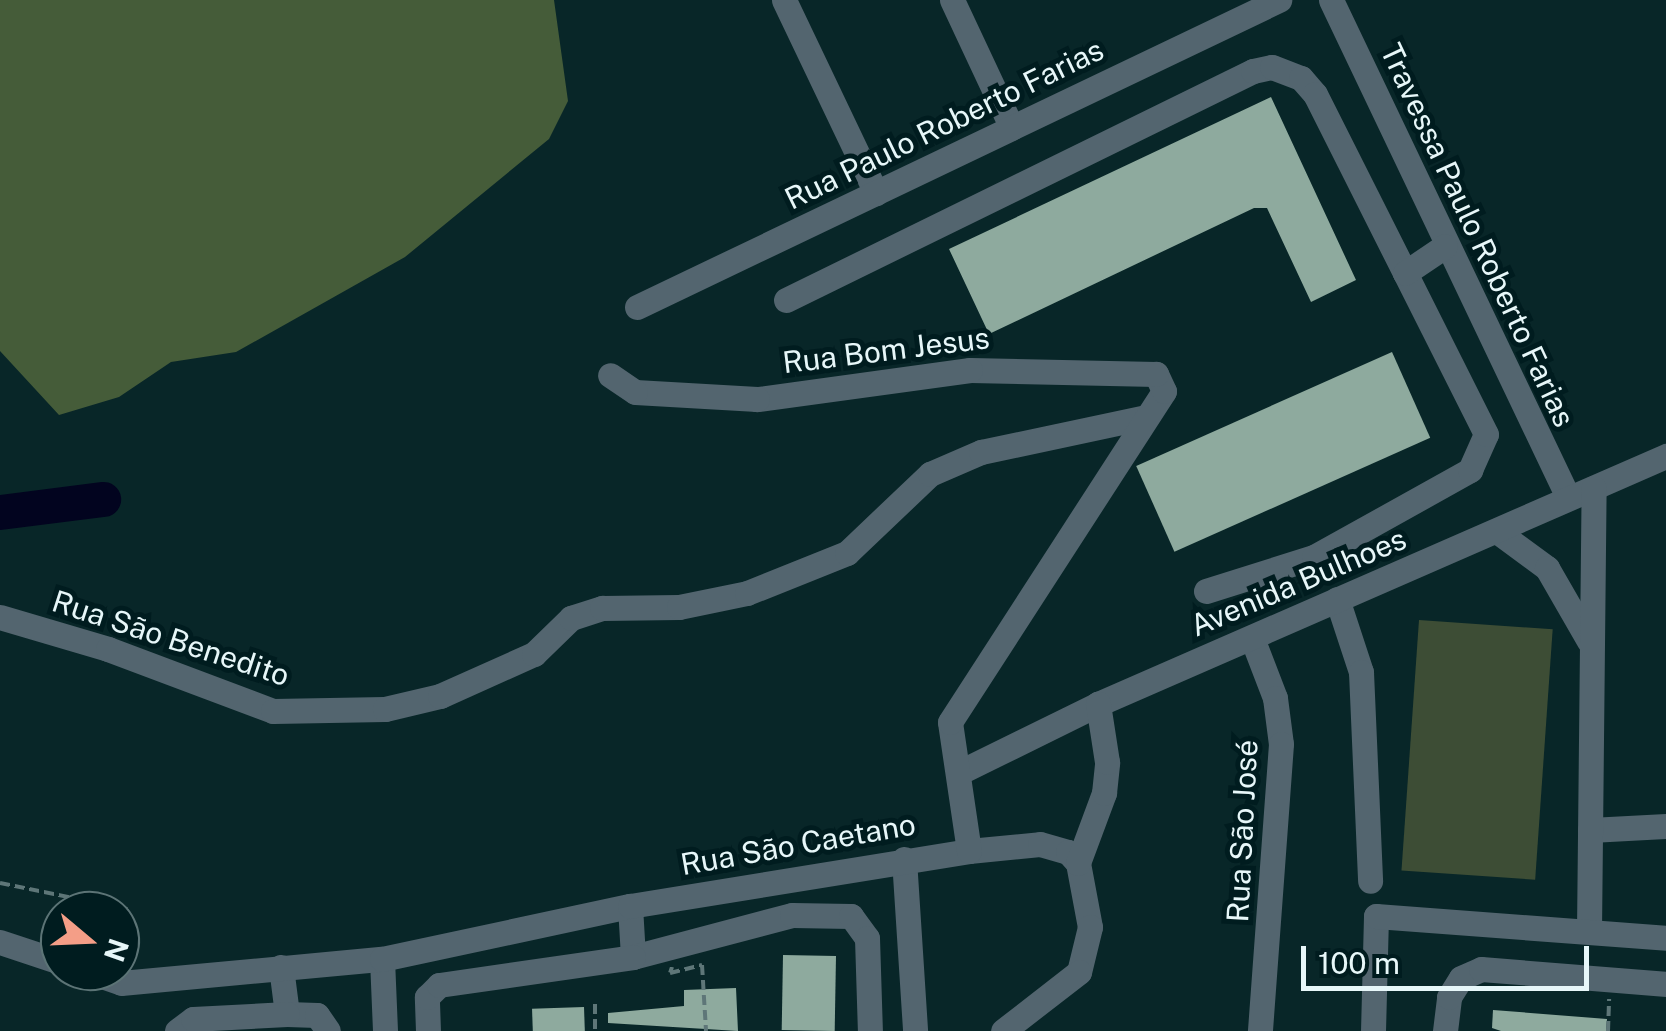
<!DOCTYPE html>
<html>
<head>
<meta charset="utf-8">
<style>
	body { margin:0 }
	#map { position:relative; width:1666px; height:1031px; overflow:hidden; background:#082628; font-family:"Public Sans",sans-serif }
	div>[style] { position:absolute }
	.green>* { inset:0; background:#3d4d35; transform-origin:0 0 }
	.forest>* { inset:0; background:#455c39 }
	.river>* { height:35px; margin:-17.5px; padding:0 17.5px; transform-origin:17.5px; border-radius:17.5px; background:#02041f }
	.building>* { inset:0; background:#8eaa9e; transform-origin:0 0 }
	.path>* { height:4px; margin-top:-2px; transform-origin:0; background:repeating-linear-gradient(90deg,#5e7678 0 10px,transparent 0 15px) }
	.minor>* { height:25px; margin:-12.5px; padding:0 12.5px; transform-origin:12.5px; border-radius:12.5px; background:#53656f }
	span { translate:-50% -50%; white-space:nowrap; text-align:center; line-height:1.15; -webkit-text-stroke:10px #001c1f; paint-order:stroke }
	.street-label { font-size:30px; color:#e7f7f9 }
	.north { position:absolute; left:40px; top:891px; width:100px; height:100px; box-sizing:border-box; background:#001c1f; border:2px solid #5c7476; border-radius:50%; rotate:109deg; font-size:28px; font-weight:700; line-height:40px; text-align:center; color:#e7f7f9 }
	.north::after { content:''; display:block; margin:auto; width:35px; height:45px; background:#f49e87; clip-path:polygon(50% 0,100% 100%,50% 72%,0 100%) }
	.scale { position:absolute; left:1301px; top:946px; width:288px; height:45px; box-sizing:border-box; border:5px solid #e7f7f9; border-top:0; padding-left:12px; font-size:30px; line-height:35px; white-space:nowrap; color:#e7f7f9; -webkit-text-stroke:8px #001c1f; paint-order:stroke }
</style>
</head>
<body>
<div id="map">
	<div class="green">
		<i style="left:1419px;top:620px;width:134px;height:251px;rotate:4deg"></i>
	</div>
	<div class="forest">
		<i style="clip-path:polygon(0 0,554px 0,568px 101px,549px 139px,405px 257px,236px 352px,171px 362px,119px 397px,59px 415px,0 351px)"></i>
	</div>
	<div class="river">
		<i style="left:0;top:512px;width:104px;rotate:-7.2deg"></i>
	</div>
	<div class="building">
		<i style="clip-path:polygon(1271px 97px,1356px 280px,1311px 302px,1267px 208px,1254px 208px,989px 334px,949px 249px)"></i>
		<i style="left:1392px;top:352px;width:94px;height:280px;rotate:66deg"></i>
		<i style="left:836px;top:956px;width:75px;height:53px;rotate:91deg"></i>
		<i style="clip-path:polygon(736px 988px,738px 1031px,608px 1023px,608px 1013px,684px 1006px,684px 990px)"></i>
		<i style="left:584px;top:1007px;width:24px;height:52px;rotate:88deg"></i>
		<i style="clip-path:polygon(1493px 1010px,1607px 1019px,1606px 1031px,1501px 1031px,1492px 1028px)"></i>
	</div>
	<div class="path">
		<i style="left:0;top:883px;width:130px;rotate:11.6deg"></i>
		<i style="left:127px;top:909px;width:50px;rotate:94.6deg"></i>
		<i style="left:672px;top:967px;width:6px;rotate:108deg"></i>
		<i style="left:670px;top:973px;width:33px;rotate:-14deg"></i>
		<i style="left:702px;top:965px;width:66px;rotate:86.5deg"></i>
		<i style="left:595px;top:1004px;width:27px;rotate:90deg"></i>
		<i style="left:1608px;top:1031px;width:32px;rotate:-88deg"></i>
	</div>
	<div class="minor">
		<i style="left:784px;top:0;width:214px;rotate:64.5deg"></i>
		<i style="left:952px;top:0;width:141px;rotate:64.9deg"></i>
		<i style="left:1331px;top:0;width:551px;rotate:64.51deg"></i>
		<i style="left:786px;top:300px;width:520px;rotate:-26.12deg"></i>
		<i style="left:1253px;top:71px;width:19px;rotate:-12deg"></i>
		<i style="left:1272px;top:67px;width:31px;rotate:21deg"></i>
		<i style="left:1301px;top:78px;width:21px;rotate:49deg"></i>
		<i style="left:1315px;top:94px;width:200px;rotate:63.3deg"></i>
		<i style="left:637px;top:307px;width:712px;rotate:-25.56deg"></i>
		<i style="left:1498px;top:532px;width:61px;rotate:36.3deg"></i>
		<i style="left:1547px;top:568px;width:84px;rotate:60.1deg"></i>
		<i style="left:1206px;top:591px;width:113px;rotate:-17.5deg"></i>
		<i style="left:1314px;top:557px;width:179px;rotate:-29.1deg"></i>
		<i style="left:1470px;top:470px;width:39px;rotate:-66deg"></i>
		<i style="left:1486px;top:434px;width:180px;rotate:-116.7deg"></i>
		<i style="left:1405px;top:273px;width:48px;rotate:-34deg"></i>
		<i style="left:1337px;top:599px;width:77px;rotate:71.8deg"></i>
		<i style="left:1361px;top:672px;width:209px;rotate:87.5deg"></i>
		<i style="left:0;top:617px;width:113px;rotate:16.5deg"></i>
		<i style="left:108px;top:649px;width:176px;rotate:20.6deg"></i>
		<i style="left:273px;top:711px;width:112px;rotate:-1deg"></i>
		<i style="left:385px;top:709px;width:57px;rotate:-13.3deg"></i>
		<i style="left:440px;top:696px;width:103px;rotate:-24.1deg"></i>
		<i style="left:534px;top:654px;width:52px;rotate:-44.2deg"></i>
		<i style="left:571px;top:618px;width:33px;rotate:-18deg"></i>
		<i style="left:602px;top:608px;width:77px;rotate:-0.7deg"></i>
		<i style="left:679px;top:607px;width:69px;rotate:-11.6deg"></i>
		<i style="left:747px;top:593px;width:108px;rotate:-21.8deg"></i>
		<i style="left:847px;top:553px;width:115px;rotate:-43.6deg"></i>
		<i style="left:930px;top:474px;width:56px;rotate:-23.3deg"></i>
		<i style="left:981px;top:452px;width:169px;rotate:-12deg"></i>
		<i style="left:1252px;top:638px;width:64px;rotate:69deg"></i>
		<i style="left:1275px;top:698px;width:46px;rotate:82.6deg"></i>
		<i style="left:1281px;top:744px;width:288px;rotate:94.2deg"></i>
		<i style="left:958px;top:773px;width:156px;rotate:-26.2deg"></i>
		<i style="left:1098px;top:704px;width:620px;rotate:-23.59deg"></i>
		<i style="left:1590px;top:830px;width:76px;rotate:-3deg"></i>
		<i style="left:969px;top:851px;width:71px;rotate:-5.6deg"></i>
		<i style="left:1040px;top:844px;width:29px;rotate:16deg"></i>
		<i style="left:1068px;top:852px;width:15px;rotate:48deg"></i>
		<i style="left:1078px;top:863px;width:65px;rotate:79.4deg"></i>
		<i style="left:1090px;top:927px;width:46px;rotate:103.7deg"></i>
		<i style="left:1079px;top:972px;width:96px;rotate:142.2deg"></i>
		<i style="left:904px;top:859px;width:172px;rotate:86.3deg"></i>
		<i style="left:1078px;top:863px;width:75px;rotate:-69.6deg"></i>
		<i style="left:1104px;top:793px;width:31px;rotate:-84deg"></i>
		<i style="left:1107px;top:762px;width:59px;rotate:-98.8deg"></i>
		<i style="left:630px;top:906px;width:51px;rotate:86.6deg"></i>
		<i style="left:633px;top:957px;width:164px;rotate:-14.8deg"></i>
		<i style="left:792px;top:915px;width:59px;rotate:1deg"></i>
		<i style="left:851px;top:916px;width:27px;rotate:54deg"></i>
		<i style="left:867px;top:938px;width:93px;rotate:88.2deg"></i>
		<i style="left:1589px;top:931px;width:443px;rotate:-89.4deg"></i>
		<i style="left:0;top:942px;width:63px;rotate:18.4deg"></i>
		<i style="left:382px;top:959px;width:72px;rotate:87.6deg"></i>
		<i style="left:281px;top:967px;width:47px;rotate:82.7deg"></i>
		<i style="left:287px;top:1014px;width:30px;rotate:2deg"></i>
		<i style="left:317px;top:1015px;width:19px;rotate:55deg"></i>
		<i style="left:87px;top:971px;width:36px;rotate:19deg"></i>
		<i style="left:121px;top:983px;width:262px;rotate:-5.3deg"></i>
		<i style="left:382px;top:959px;width:254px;rotate:-12.1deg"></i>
		<i style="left:630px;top:906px;width:343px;rotate:-9.2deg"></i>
		<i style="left:969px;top:851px;width:130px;rotate:-98.4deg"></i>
		<i style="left:950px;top:722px;width:394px;rotate:-57.1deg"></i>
		<i style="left:1164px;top:391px;width:19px;rotate:-115deg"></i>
		<i style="left:1156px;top:374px;width:186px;rotate:-178.8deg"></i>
		<i style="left:970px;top:370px;width:215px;rotate:172.2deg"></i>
		<i style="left:757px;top:399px;width:122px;rotate:-176.7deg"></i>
		<i style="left:635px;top:392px;width:30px;rotate:-146deg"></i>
		<i style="left:177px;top:1031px;width:20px;rotate:-37deg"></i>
		<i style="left:193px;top:1019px;width:94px;rotate:-3deg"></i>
		<i style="left:428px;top:1031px;width:34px;rotate:-92deg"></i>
		<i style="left:427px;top:997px;width:17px;rotate:-45deg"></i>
		<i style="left:439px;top:985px;width:196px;rotate:-8.2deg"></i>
		<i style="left:1373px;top:1031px;width:115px;rotate:-88.5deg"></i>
		<i style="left:1376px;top:916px;width:291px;rotate:4.3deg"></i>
		<i style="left:1445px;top:1031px;width:34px;rotate:-83deg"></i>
		<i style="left:1449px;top:997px;width:22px;rotate:-58deg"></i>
		<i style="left:1461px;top:978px;width:22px;rotate:-24deg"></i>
		<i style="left:1481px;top:969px;width:186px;rotate:4.6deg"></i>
	</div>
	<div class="street-label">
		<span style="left:944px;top:124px;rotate:-26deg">Rua Paulo Roberto Farias</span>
		<span style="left:1478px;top:235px;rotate:65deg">Travessa Paulo Roberto Farias</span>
		<span style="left:886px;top:350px;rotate:-7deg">Rua Bom Jesus</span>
		<span style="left:1298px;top:582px;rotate:-23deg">Avenida Bulhoes</span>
		<span style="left:171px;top:638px;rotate:18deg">Rua São Benedito</span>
		<span style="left:1242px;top:831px;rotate:-87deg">Rua São José</span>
		<span style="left:798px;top:844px;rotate:-10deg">Rua São Caetano</span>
	</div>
	<div class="north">N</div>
	<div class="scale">100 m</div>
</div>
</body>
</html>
